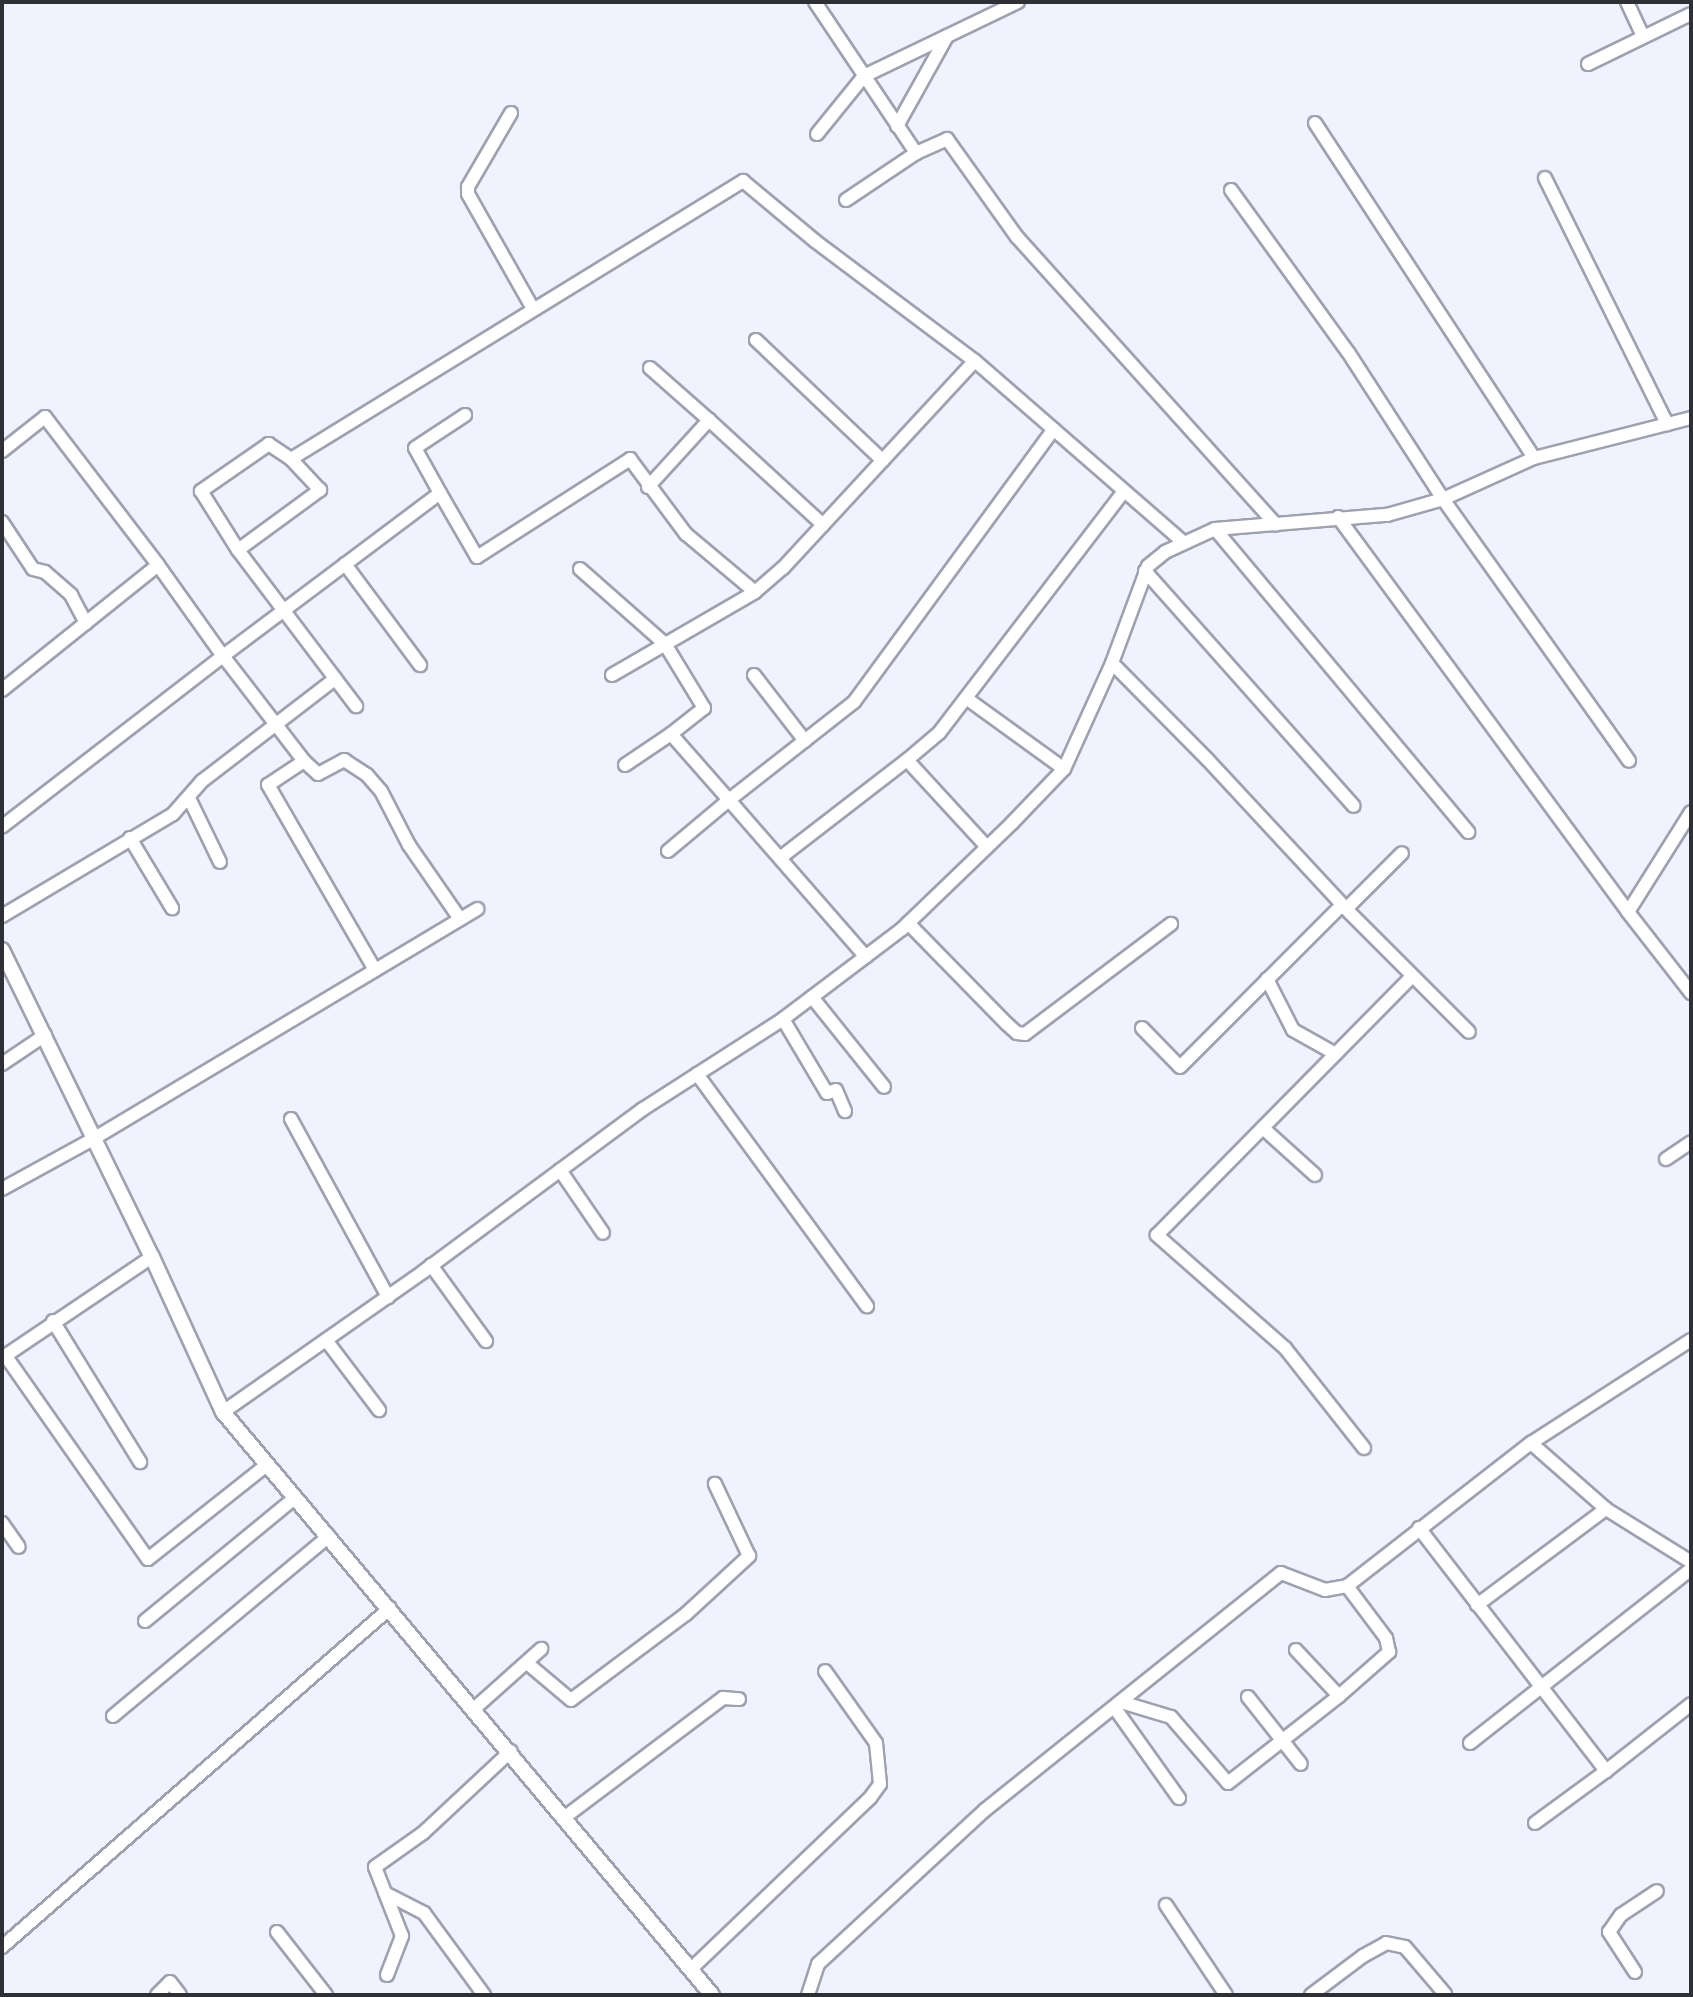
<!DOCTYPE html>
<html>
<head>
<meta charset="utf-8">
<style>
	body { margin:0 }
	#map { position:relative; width:1693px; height:1997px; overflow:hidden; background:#f0f2fe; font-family:"IBM Plex Sans",sans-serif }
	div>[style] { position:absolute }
	.roads { filter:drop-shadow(2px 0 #9ea1af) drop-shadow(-2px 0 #9ea1af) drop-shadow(0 2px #9ea1af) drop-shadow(0 -2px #9ea1af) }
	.minor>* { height:12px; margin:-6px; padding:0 6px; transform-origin:6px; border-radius:6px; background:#fff }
	.tertiary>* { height:14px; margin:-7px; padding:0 7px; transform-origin:7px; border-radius:7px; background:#fff }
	span { translate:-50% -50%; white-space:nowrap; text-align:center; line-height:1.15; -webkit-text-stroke:5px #fff; paint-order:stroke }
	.frame { position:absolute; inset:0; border:4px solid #2f3035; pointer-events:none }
</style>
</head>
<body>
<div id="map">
	<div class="roads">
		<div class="minor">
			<i style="left:815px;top:2px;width:182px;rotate:56.2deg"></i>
			<i style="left:916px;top:153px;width:34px;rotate:-24deg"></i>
			<i style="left:947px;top:139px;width:120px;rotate:54.5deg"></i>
			<i style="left:1017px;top:237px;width:387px;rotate:48deg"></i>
			<i style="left:1627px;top:2px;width:38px;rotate:65deg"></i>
			<i style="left:1588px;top:64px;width:114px;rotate:-25.9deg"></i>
			<i style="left:511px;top:113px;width:86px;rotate:120.2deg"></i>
			<i style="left:468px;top:187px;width:7px;rotate:90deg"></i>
			<i style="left:468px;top:194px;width:132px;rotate:60.5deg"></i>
			<i style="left:1315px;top:123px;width:400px;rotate:56.8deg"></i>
			<i style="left:897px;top:126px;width:103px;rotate:-60.9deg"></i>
			<i style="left:817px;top:134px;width:75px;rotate:-51deg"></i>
			<i style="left:864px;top:76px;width:171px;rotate:-25.7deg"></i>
			<i style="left:1545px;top:178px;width:275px;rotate:63.6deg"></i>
			<i style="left:1231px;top:190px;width:200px;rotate:54.2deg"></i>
			<i style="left:1348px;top:352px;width:175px;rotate:57.1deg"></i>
			<i style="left:1443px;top:499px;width:321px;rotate:54.6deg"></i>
			<i style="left:846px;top:200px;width:84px;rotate:-33.9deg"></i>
			<i style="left:756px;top:340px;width:175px;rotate:43.6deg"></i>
			<i style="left:650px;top:368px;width:79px;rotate:41.4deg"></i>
			<i style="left:2px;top:451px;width:55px;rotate:-38.3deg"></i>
			<i style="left:45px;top:417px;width:186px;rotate:52.6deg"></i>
			<i style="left:158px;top:565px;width:112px;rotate:54.5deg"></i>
			<i style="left:223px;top:656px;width:279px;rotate:142.3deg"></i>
			<i style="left:291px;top:459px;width:531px;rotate:-31.59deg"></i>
			<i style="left:743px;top:181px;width:94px;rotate:39.8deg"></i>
			<i style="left:815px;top:241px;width:200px;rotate:36.9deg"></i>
			<i style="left:975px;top:361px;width:277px;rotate:41deg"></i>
			<i style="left:648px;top:487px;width:91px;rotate:-47.7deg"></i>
			<i style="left:709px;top:420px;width:155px;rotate:42.6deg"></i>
			<i style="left:440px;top:493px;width:51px;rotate:-119.1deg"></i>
			<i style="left:415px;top:448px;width:60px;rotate:-33.4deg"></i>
			<i style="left:1338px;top:517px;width:490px;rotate:53.7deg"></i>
			<i style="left:2px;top:522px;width:56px;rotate:56.6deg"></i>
			<i style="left:33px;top:569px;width:12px;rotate:14deg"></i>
			<i style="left:45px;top:572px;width:35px;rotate:41deg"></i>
			<i style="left:71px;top:595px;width:32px;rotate:62deg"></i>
			<i style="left:1215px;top:529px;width:395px;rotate:50.1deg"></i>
			<i style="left:238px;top:550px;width:102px;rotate:-36.2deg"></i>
			<i style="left:320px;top:490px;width:42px;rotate:-133.1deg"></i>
			<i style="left:291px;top:459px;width:27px;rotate:-146deg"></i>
			<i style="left:269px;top:444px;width:83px;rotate:145.3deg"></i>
			<i style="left:201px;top:491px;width:70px;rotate:57.9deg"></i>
			<i style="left:238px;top:550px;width:196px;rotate:52.9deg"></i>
			<i style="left:345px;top:564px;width:126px;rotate:53.4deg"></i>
			<i style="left:580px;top:569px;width:113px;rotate:41.4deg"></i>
			<i style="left:665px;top:644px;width:75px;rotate:58.6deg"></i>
			<i style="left:704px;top:708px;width:42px;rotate:141.8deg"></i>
			<i style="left:671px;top:734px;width:88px;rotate:48.7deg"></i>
			<i style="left:729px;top:800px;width:159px;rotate:-38.1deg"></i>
			<i style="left:854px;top:702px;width:338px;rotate:-53.8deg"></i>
			<i style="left:1145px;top:571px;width:314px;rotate:48.4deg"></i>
			<i style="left:1112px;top:663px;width:135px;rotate:45.3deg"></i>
			<i style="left:1207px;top:759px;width:210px;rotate:47.1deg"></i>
			<i style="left:1350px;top:913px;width:168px;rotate:45deg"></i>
			<i style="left:612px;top:675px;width:165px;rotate:-30.1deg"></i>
			<i style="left:754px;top:675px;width:83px;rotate:52.3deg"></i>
			<i style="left:2px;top:690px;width:200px;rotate:-38.7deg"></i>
			<i style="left:966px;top:698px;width:121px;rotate:35.9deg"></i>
			<i style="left:304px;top:761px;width:19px;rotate:43deg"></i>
			<i style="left:318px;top:774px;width:30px;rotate:-28deg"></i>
			<i style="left:344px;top:760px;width:27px;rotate:33deg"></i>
			<i style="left:367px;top:775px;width:21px;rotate:49deg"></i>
			<i style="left:381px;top:791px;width:61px;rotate:62.6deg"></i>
			<i style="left:409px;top:845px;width:90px;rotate:55.4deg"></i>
			<i style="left:625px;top:765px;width:55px;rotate:-34deg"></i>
			<i style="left:189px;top:798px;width:71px;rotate:64.2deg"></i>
			<i style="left:1691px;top:812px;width:118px;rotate:122.2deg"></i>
			<i style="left:1628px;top:912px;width:103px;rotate:52.1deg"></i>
			<i style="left:130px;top:838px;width:82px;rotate:59deg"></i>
			<i style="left:987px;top:847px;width:118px;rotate:-132.6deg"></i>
			<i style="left:907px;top:760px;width:42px;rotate:-40.2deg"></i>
			<i style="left:939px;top:733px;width:303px;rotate:-52.6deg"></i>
			<i style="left:668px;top:851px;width:80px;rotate:-39.9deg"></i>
			<i style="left:729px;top:800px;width:208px;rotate:48.9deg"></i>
			<i style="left:780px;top:858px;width:160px;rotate:-37.7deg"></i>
			<i style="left:1346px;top:909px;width:79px;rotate:-45deg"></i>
			<i style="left:2px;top:916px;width:199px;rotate:-30.8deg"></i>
			<i style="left:173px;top:814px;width:44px;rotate:-48.7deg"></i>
			<i style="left:202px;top:781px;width:168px;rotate:-37.5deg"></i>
			<i style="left:908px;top:923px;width:141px;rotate:45.6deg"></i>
			<i style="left:1007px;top:1024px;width:13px;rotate:42deg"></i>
			<i style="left:1017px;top:1033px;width:8px;rotate:7deg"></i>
			<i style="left:1025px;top:1034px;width:183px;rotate:-37deg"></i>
			<i style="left:375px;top:970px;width:214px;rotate:-120deg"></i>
			<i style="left:268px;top:785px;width:43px;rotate:-33.7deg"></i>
			<i style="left:304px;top:761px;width:133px;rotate:-127.6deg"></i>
			<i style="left:223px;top:656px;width:271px;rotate:-36.9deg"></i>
			<i style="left:440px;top:493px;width:74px;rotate:60deg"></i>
			<i style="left:477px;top:557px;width:182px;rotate:-32.6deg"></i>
			<i style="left:630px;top:459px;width:94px;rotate:53.3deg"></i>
			<i style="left:686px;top:534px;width:90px;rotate:40deg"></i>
			<i style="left:755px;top:592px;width:37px;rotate:-41deg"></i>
			<i style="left:783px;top:568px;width:282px;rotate:-47.2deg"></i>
			<i style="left:1267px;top:979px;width:57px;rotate:63deg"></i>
			<i style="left:1293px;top:1030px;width:49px;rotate:29.2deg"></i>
			<i style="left:812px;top:997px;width:115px;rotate:51.3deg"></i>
			<i style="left:783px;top:1019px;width:86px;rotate:59.3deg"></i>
			<i style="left:827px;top:1093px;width:9px;rotate:-18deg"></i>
			<i style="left:836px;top:1090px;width:23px;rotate:67deg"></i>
			<i style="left:1142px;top:1028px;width:54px;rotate:45.7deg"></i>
			<i style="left:1180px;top:1067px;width:229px;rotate:-45deg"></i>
			<i style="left:2px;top:1064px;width:52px;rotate:-34deg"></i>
			<i style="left:697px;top:1074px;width:288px;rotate:53.8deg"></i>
			<i style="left:291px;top:1119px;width:203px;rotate:61.4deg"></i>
			<i style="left:1263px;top:1128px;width:70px;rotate:42.1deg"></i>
			<i style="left:1666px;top:1159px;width:30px;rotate:-34deg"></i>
			<i style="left:560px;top:1170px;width:76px;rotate:55.7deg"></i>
			<i style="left:2px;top:1189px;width:104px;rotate:-28.8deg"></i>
			<i style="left:93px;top:1139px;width:448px;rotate:-30.9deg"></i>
			<i style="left:431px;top:1265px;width:94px;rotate:54.1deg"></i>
			<i style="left:53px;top:1321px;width:166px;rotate:58.3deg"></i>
			<i style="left:326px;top:1340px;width:88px;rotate:52.9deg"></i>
			<i style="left:5px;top:1355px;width:249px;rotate:55deg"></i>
			<i style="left:148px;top:1559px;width:153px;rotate:-38.4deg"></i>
			<i style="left:2px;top:1358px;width:181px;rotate:-34deg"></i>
			<i style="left:223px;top:1412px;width:246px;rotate:-35deg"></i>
			<i style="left:424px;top:1271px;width:272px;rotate:-36.5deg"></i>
			<i style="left:643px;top:1109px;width:166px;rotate:-32.7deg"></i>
			<i style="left:783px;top:1019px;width:149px;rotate:-37.1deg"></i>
			<i style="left:902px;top:929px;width:153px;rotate:-43.9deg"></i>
			<i style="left:1012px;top:823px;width:75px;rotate:-46.1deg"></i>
			<i style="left:1064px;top:769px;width:116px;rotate:-65.6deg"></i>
			<i style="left:1112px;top:663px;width:103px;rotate:-69.6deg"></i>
			<i style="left:1148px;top:566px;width:22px;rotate:-39deg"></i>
			<i style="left:1165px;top:552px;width:55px;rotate:-24.7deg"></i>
			<i style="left:1215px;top:529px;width:173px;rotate:-4.7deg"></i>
			<i style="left:1387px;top:515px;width:58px;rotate:-15.9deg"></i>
			<i style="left:1443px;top:499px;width:100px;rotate:-24.3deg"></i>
			<i style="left:1534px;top:458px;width:162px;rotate:-14.3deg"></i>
			<i style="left:1531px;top:1443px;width:100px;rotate:41.3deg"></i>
			<i style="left:1606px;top:1509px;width:100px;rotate:31.9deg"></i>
			<i style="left:1364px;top:1448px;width:127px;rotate:-128.3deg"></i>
			<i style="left:1285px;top:1348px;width:171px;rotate:-138.6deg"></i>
			<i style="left:1157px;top:1235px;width:363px;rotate:-45.4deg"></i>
			<i style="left:2px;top:1523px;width:29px;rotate:55deg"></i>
			<i style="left:1419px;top:1528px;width:307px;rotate:52.4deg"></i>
			<i style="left:1606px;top:1771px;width:108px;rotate:-38.2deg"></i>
			<i style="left:1477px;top:1605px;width:161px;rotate:-36.7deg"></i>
			<i style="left:145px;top:1621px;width:195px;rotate:-39.4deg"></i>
			<i style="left:527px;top:1663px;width:57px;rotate:40.1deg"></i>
			<i style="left:571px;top:1700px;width:144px;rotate:-36.8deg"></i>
			<i style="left:686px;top:1614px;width:86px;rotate:-42.6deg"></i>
			<i style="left:749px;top:1556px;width:80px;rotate:-115.3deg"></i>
			<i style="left:1339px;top:1696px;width:67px;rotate:-41.3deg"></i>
			<i style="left:1389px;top:1652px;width:14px;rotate:-102deg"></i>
			<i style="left:1386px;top:1638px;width:65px;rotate:-126.9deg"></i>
			<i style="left:1248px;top:1697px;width:85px;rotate:51.7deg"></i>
			<i style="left:1121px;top:1702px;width:52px;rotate:16.7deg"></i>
			<i style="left:1171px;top:1717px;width:87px;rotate:49.2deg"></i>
			<i style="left:1228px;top:1783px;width:141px;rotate:-38.1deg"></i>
			<i style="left:1339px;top:1696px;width:63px;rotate:-133.1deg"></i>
			<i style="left:1114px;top:1707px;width:112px;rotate:54.5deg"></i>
			<i style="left:475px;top:1708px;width:89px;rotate:-41.8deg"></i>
			<i style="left:113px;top:1716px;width:281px;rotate:-39.8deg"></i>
			<i style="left:1470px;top:1743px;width:281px;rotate:-38.2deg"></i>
			<i style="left:565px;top:1817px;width:198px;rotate:-37deg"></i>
			<i style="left:723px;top:1698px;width:16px;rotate:4deg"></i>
			<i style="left:1535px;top:1823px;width:88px;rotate:-36.2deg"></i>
			<i style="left:385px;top:1893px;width:44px;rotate:27.1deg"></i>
			<i style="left:424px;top:1913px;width:102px;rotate:53.8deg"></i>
			<i style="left:1166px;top:1905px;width:108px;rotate:56.3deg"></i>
			<i style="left:277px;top:1932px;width:80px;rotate:52.1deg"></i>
			<i style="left:2px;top:1947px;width:515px;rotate:-41.14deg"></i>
			<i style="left:691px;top:1969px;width:248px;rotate:-43.7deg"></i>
			<i style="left:870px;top:1798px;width:17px;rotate:-54deg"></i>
			<i style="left:880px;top:1784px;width:41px;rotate:-95.6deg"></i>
			<i style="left:876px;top:1743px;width:88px;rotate:-125.3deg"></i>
			<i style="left:1635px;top:1972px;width:48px;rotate:-123deg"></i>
			<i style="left:1609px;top:1932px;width:21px;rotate:-55deg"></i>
			<i style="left:1621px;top:1915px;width:43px;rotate:-33.7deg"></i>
			<i style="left:387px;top:1975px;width:42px;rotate:-69deg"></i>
			<i style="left:402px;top:1936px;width:74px;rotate:-111.4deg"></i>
			<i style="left:375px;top:1867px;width:59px;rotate:-35.3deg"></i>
			<i style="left:423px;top:1833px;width:120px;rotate:-43deg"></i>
			<i style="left:157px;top:1995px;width:18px;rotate:-45deg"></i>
			<i style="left:170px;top:1982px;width:16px;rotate:52deg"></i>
			<i style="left:808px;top:1995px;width:33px;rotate:-72deg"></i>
			<i style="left:818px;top:1964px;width:227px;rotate:-42.7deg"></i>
			<i style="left:985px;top:1810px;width:379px;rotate:-38.7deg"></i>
			<i style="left:1281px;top:1573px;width:47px;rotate:21.1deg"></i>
			<i style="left:1325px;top:1590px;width:22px;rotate:-10deg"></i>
			<i style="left:1347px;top:1586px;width:233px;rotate:-37.9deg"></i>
			<i style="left:1531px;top:1443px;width:190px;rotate:-32.8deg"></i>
			<i style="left:1311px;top:1995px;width:65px;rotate:-36.9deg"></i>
			<i style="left:1363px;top:1956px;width:26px;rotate:-29deg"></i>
			<i style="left:1386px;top:1943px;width:19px;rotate:12deg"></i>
			<i style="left:1405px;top:1947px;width:62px;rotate:49.6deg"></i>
		</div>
		<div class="tertiary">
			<i style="left:2px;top:950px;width:342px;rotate:64deg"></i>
			<i style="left:152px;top:1257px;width:170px;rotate:65.4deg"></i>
			<i style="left:223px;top:1412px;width:761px;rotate:50.01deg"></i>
		</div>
	</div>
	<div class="frame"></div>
</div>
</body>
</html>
